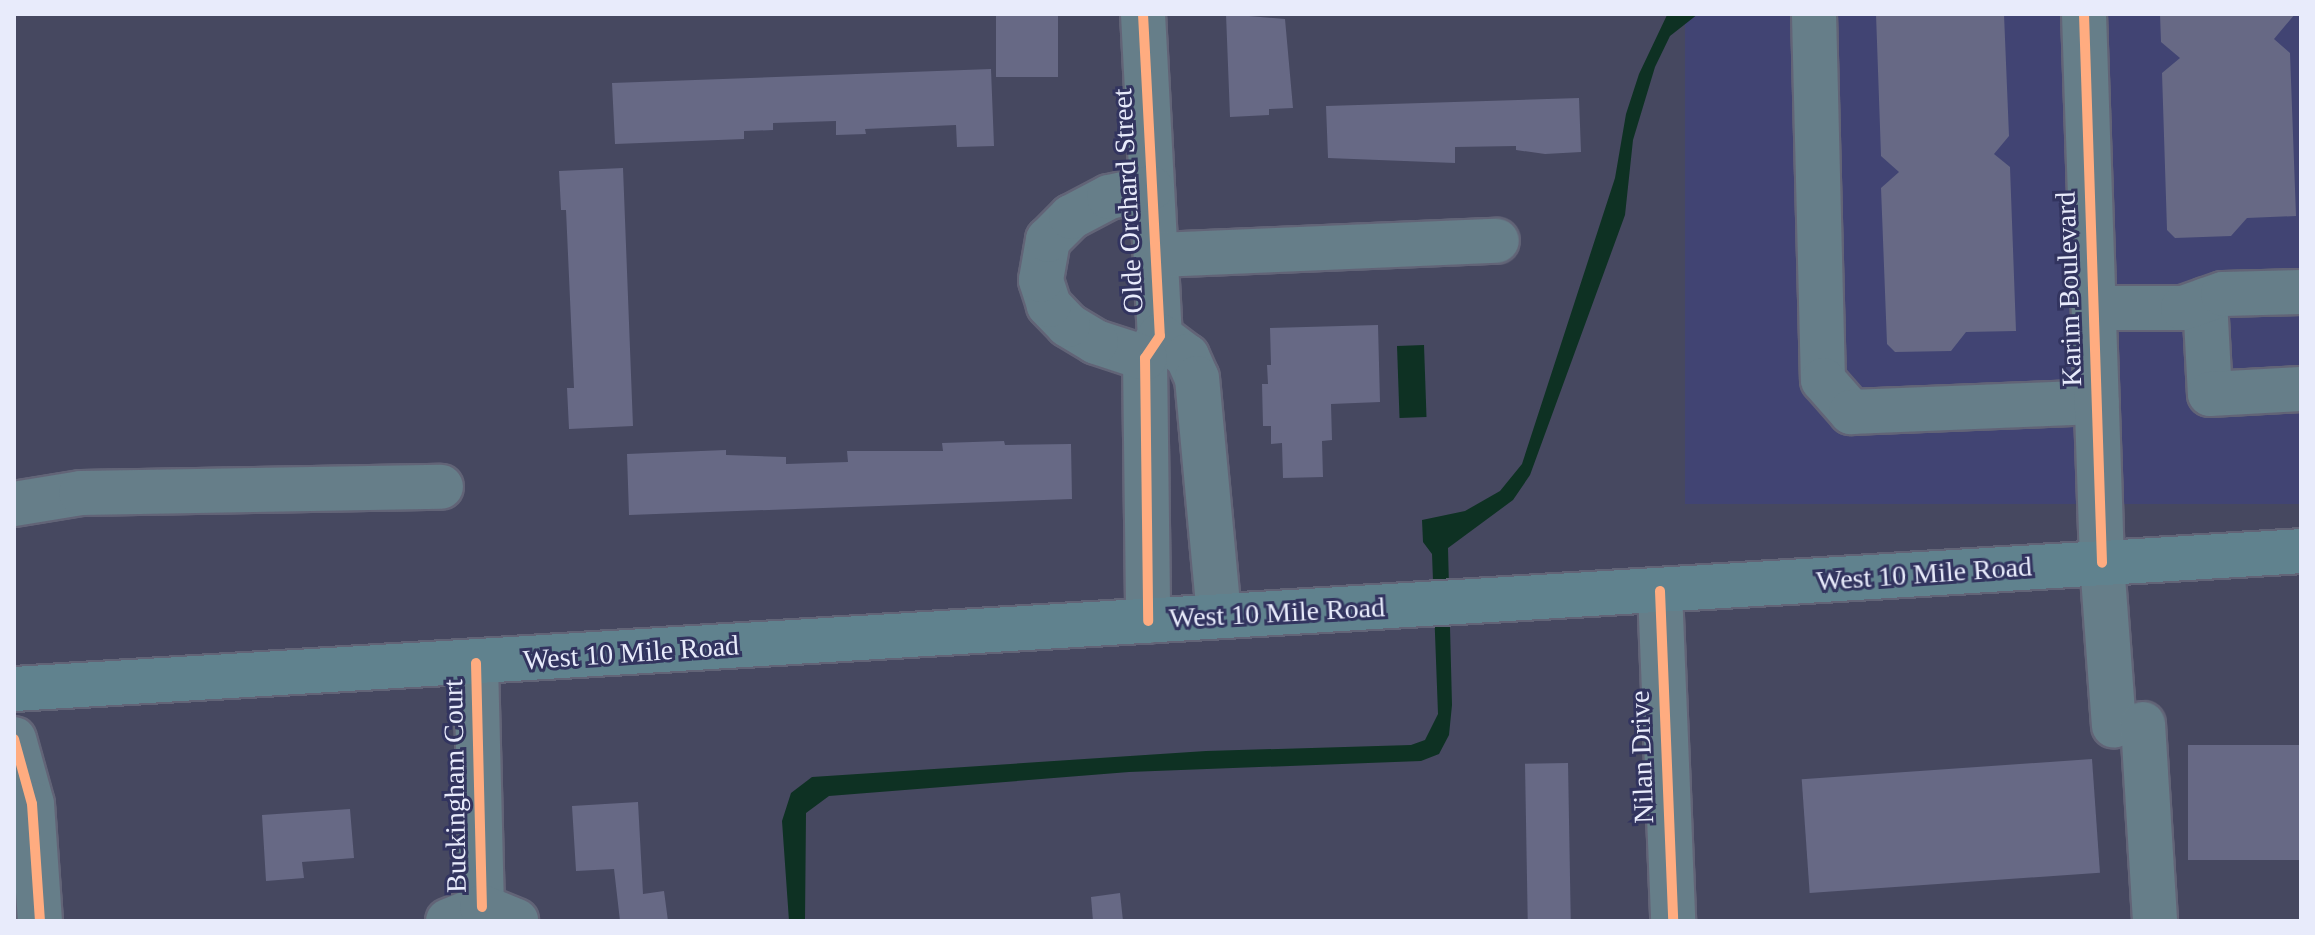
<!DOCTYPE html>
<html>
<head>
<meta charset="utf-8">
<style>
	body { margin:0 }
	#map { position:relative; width:2315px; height:935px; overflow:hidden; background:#464860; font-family:"Times New Roman",serif }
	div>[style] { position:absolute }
	.built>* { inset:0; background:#414473; transform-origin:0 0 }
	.water>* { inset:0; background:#0e3123; transform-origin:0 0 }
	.building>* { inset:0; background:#676985; transform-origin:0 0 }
	.roads { filter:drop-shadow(2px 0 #626477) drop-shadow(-2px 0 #626477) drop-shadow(0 2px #626477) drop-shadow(0 -2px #626477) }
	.minor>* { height:44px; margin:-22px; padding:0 22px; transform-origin:22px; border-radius:22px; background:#667e89 }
	.major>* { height:44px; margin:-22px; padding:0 22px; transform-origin:22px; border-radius:22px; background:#60828e }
	.cycleway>* { height:10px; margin:-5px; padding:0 5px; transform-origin:5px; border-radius:5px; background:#ffac80 }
	span { translate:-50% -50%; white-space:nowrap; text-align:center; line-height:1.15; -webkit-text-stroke:6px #32345f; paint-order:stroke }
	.street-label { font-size:28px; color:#e8ebfb }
	.frame { position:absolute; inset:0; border:16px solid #e8ebfb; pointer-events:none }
</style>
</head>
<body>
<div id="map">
	<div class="built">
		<i style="left:1685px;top:14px;width:616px;height:490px"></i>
	</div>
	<div class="water">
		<i style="clip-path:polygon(1698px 14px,1670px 36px,1655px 67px,1633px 140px,1625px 215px,1530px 475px,1513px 500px,1448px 548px,1452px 705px,1449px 735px,1439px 754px,1421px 761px,1129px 772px,829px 796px,806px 813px,805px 921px,789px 921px,782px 821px,791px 793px,812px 777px,1206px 751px,1411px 745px,1425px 740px,1438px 714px,1432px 554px,1423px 542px,1422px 520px,1465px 511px,1500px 491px,1522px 464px,1615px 178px,1626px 114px,1639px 74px,1667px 15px)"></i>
		<i style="left:1424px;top:345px;width:72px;height:27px;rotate:88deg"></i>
	</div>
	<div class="building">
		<i style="left:996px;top:14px;width:62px;height:63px"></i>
		<i style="clip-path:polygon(1226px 14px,1285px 19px,1293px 108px,1269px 109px,1269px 115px,1230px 117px)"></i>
		<i style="clip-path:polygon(1876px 14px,2004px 14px,2009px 136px,1994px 154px,2010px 167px,2016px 331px,1966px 332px,1951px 351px,1895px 352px,1887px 344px,1881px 188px,1899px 172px,1881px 156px)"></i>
		<i style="clip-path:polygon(2160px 14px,2295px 14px,2274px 39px,2290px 53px,2296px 216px,2247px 218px,2231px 236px,2175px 238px,2167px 230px,2162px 73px,2180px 58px,2161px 42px)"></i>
		<i style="clip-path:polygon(991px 69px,994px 146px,957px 147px,956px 125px,865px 129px,866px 134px,836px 135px,836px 121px,773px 123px,773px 130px,744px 131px,744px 139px,615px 144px,612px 83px)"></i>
		<i style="clip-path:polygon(1579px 98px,1581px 152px,1545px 154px,1516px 150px,1516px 146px,1455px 147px,1455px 163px,1328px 158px,1326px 106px)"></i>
		<i style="clip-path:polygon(623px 168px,633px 426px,569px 429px,567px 388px,574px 388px,566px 210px,561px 210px,559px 171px)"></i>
		<i style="clip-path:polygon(1378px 325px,1380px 402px,1331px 404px,1332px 440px,1322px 441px,1323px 477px,1283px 478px,1282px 443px,1271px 444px,1271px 426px,1263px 426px,1262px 384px,1268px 384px,1267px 365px,1271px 365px,1270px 328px)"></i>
		<i style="clip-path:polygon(1004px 441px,1005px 445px,1071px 444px,1072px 499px,629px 515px,627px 454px,726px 450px,726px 455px,786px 457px,786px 464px,848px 462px,847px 451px,943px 451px,942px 443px)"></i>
		<i style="left:2301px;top:745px;width:115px;height:113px;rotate:90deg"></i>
		<i style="left:2092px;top:759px;width:114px;height:291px;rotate:86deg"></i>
		<i style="left:1568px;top:763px;width:158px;height:43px;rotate:89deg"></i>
		<i style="clip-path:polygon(638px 802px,643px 894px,664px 891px,668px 921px,620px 921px,614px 869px,576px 871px,572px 806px)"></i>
		<i style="clip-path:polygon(350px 809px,354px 858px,302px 862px,304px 878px,266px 881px,262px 815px)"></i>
		<i style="clip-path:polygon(1120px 893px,1123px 921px,1093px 921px,1091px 897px)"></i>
	</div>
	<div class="roads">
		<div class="minor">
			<i style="left:1143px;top:14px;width:322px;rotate:87deg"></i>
			<i style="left:1160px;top:336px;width:27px;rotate:124deg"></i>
			<i style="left:1145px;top:358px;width:263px;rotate:89.3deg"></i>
			<i style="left:1814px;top:14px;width:366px;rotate:88.6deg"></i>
			<i style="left:1823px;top:380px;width:43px;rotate:48.8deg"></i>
			<i style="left:1851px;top:412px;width:246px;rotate:-2.3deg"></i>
			<i style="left:2084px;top:14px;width:549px;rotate:88.12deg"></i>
			<i style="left:2102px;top:563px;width:163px;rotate:85.8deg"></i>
			<i style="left:1157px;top:255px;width:340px;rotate:-2.4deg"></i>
			<i style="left:2205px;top:300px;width:94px;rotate:87deg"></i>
			<i style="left:2210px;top:394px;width:91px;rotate:-3.1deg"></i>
			<i style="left:2094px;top:308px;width:89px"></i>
			<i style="left:2183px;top:308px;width:42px;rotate:-19.3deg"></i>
			<i style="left:2223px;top:294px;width:78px;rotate:-1.5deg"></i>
			<i style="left:1160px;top:336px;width:34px;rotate:37deg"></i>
			<i style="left:1187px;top:356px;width:24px;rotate:66deg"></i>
			<i style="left:1197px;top:378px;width:239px;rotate:84.7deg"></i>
			<i style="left:1145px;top:358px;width:52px;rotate:-161.9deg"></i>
			<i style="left:1096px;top:342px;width:33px;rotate:-149deg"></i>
			<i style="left:1068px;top:325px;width:28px;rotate:-134deg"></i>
			<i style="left:1049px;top:305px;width:26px;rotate:-108deg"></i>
			<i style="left:1041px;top:280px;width:41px;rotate:-80.1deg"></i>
			<i style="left:1048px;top:240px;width:33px;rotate:-45deg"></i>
			<i style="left:1071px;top:217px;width:43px;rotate:-27.8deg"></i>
			<i style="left:1109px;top:197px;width:43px;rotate:-12.1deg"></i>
			<i style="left:14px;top:504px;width:68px;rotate:-9.3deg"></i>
			<i style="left:81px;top:493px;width:360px;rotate:-1deg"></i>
			<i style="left:1660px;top:591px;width:330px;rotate:87.7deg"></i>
			<i style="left:476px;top:663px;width:244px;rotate:88.6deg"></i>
			<i style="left:2143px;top:724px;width:197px;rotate:86.5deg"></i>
			<i style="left:14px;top:739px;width:67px;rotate:74.5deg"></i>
			<i style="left:32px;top:804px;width:117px;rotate:86.1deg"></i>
			<i style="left:448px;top:921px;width:37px;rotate:-22deg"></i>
			<i style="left:482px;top:907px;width:37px;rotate:22deg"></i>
		</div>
		<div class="major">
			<i style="left:14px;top:689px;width:2291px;rotate:-3.45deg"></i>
		</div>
	</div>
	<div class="cycleway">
		<i style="left:1143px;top:14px;width:322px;rotate:87deg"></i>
		<i style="left:1160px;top:336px;width:27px;rotate:124deg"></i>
		<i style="left:1145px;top:358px;width:263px;rotate:89.3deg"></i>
		<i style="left:2084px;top:14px;width:549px;rotate:88.12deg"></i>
		<i style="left:1660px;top:591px;width:330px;rotate:87.7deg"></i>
		<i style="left:476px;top:663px;width:244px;rotate:88.6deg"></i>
		<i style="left:14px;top:739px;width:67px;rotate:74.5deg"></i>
		<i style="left:32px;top:804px;width:117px;rotate:86.1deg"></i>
	</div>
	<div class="street-label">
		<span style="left:1128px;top:201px;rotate:-93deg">Olde Orchard Street</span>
		<span style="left:2069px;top:289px;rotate:-92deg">Karim Boulevard</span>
		<span style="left:1924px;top:574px;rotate:-4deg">West 10 Mile Road</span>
		<span style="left:1277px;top:613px;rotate:-3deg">West 10 Mile Road</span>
		<span style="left:631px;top:653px;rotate:-4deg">West 10 Mile Road</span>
		<span style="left:1642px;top:757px;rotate:-92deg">Nilan Drive</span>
		<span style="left:455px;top:786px;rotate:-91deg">Buckingham Court</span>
	</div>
	<div class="frame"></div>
</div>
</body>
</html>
